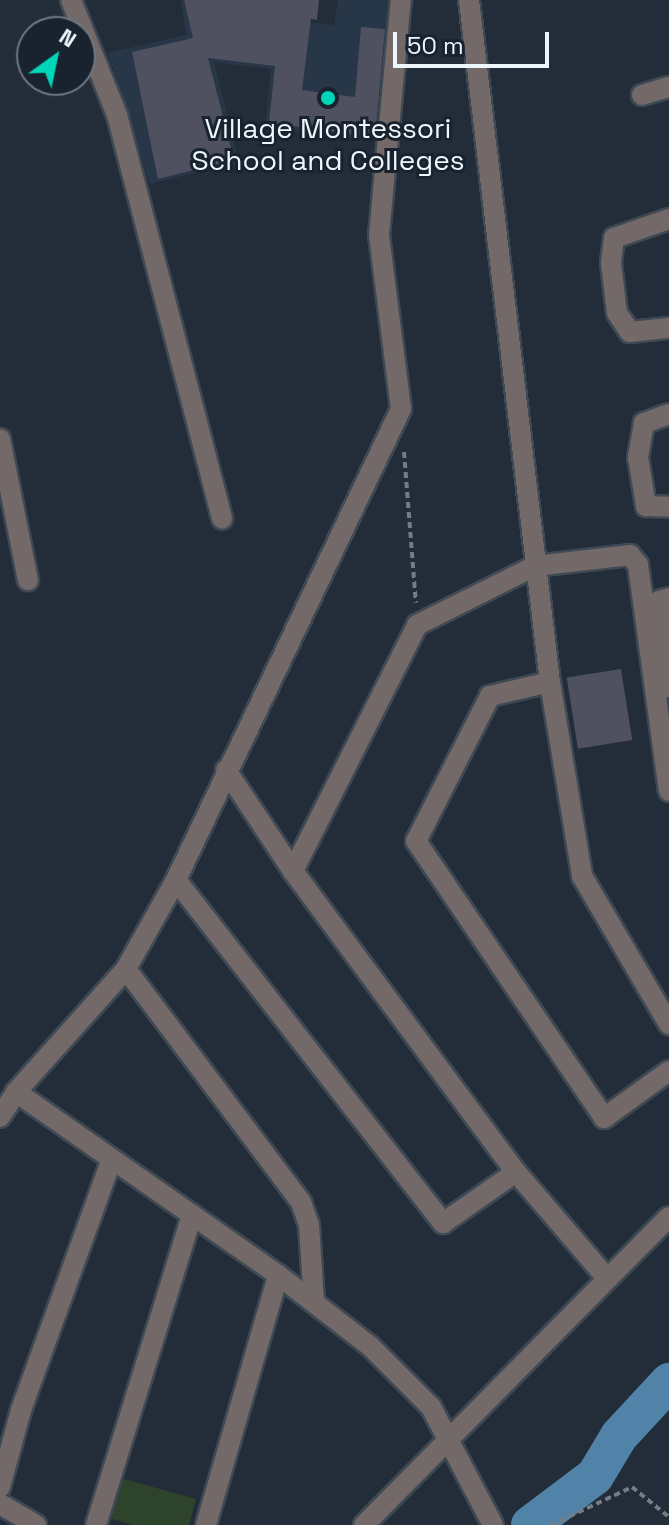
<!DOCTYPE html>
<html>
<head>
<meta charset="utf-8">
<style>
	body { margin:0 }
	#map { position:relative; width:669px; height:1525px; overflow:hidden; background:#222d39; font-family:"Space Grotesk",sans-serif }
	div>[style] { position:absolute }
	.built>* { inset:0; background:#283748 }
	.green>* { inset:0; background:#2e432b }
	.river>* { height:38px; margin:-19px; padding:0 19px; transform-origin:19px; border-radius:19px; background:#5183a9 }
	.building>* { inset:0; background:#4f5060; transform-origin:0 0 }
	.path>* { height:4px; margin-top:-2px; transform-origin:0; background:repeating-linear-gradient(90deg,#737d87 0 6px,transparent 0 10px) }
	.roads { filter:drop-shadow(2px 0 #3f4954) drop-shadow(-2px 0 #3f4954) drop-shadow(0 2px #3f4954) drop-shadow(0 -2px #3f4954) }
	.minor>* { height:20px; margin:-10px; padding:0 10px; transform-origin:10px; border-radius:10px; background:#726968 }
	.dots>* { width:22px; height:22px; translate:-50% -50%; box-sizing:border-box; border:4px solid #19232f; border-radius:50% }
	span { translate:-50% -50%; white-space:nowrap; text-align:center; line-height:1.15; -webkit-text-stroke:6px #19232f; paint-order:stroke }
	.poi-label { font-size:28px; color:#eef6fd }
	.north { position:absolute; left:16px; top:16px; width:80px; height:80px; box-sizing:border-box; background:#19232f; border:2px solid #6e7781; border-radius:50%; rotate:33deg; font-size:22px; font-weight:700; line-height:32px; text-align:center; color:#eef6fd }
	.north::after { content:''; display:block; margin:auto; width:28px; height:36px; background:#00d5b7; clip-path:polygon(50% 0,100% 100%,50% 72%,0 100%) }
	.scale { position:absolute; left:393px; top:32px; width:156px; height:36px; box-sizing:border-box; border:4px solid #eef6fd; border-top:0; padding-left:10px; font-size:24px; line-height:28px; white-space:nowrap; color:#eef6fd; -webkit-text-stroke:6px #19232f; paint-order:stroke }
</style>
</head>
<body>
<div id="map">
	<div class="built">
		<i style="clip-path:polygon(181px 0,284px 0,283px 19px,334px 25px,338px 0,398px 0,383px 141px,265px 127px,271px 69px,214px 62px,239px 162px,150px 184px,108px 53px,186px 35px)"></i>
	</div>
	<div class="green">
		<i style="clip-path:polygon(117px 1477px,196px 1499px,189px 1525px,133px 1525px,106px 1517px)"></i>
	</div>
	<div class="river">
		<i style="left:530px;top:1525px;width:81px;rotate:-37deg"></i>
		<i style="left:595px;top:1476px;width:47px;rotate:-59deg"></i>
		<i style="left:619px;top:1436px;width:74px;rotate:-47.2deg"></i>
	</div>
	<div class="building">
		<i style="clip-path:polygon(184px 0,319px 0,317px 20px,311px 19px,302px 90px,355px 97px,361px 27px,385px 29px,375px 137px,269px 123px,275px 66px,208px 58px,234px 160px,158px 179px,132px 52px,193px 38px)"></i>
		<i style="left:621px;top:669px;width:72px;height:55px;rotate:81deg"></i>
	</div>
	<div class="path">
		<i style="left:404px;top:452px;width:151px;rotate:85.5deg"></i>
		<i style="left:551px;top:1525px;width:89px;rotate:-25.1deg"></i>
		<i style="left:632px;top:1487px;width:48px;rotate:39deg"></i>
	</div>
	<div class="roads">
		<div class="minor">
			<i style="left:71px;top:0;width:124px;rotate:68.2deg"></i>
			<i style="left:117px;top:115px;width:417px;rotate:75.4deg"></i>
			<i style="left:469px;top:0;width:687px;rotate:83.23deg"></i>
			<i style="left:550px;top:682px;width:197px;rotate:80.6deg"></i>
			<i style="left:582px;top:876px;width:172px;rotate:59.6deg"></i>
			<i style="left:642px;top:95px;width:28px;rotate:-17deg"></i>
			<i style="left:669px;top:219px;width:58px;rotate:160.9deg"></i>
			<i style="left:614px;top:238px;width:25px;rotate:97deg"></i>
			<i style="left:611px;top:263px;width:50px;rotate:83.2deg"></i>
			<i style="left:617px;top:313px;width:23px;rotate:56deg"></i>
			<i style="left:630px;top:332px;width:39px;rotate:-6deg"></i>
			<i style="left:669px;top:414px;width:27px;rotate:160deg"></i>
			<i style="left:644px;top:423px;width:35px;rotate:100deg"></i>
			<i style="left:638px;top:457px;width:50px;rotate:80.7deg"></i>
			<i style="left:646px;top:506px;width:23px;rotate:2deg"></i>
			<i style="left:0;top:439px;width:144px;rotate:78.8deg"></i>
			<i style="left:669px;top:598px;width:10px;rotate:163deg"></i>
			<i style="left:659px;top:601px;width:87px;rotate:83.4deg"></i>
			<i style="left:550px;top:682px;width:62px;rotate:166.9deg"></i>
			<i style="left:490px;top:696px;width:163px;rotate:117deg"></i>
			<i style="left:416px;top:841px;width:335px;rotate:55.8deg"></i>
			<i style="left:604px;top:1118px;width:80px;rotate:-35.9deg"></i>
			<i style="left:226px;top:770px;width:121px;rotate:56.4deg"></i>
			<i style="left:293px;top:871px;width:375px;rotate:53.5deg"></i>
			<i style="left:516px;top:1172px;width:140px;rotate:49.4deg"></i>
			<i style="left:293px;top:871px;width:275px;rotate:-63.2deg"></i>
			<i style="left:417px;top:625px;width:132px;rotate:-26.6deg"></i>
			<i style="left:535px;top:566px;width:96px;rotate:-6.6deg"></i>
			<i style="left:630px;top:555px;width:13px;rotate:51deg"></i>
			<i style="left:638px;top:565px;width:228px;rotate:82.2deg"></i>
			<i style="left:176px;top:880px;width:435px;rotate:52.1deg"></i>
			<i style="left:443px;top:1223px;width:89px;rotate:-34.9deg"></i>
			<i style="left:126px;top:969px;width:291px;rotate:53.1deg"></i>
			<i style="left:301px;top:1202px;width:24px;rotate:71deg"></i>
			<i style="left:309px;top:1225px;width:77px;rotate:86.3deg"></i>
			<i style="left:16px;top:1092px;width:320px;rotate:34.9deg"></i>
			<i style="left:278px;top:1275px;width:116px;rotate:37.7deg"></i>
			<i style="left:370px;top:1346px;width:86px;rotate:45deg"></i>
			<i style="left:431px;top:1407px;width:133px;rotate:62.3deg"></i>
			<i style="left:0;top:1117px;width:30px;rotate:-57deg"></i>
			<i style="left:16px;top:1092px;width:165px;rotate:-48.2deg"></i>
			<i style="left:126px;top:969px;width:102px;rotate:-60.7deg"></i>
			<i style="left:176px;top:880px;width:522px;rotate:-64.47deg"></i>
			<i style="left:401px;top:409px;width:175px;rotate:-97.2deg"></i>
			<i style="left:379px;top:235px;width:236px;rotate:-84.7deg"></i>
			<i style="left:0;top:1487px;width:80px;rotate:-74.7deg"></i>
			<i style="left:21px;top:1410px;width:267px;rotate:-70.1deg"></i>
			<i style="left:0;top:1504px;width:42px;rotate:30.3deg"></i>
			<i style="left:96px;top:1525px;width:325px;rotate:-72.8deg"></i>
			<i style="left:206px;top:1525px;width:260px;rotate:-73.9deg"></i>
			<i style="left:364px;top:1525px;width:433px;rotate:-45.3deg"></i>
		</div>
	</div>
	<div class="dots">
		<i style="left:328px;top:98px;background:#00d5b7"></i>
	</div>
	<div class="poi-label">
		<span style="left:328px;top:144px">Village Montessori<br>School and Colleges</span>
	</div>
	<div class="north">N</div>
	<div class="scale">50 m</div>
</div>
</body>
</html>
